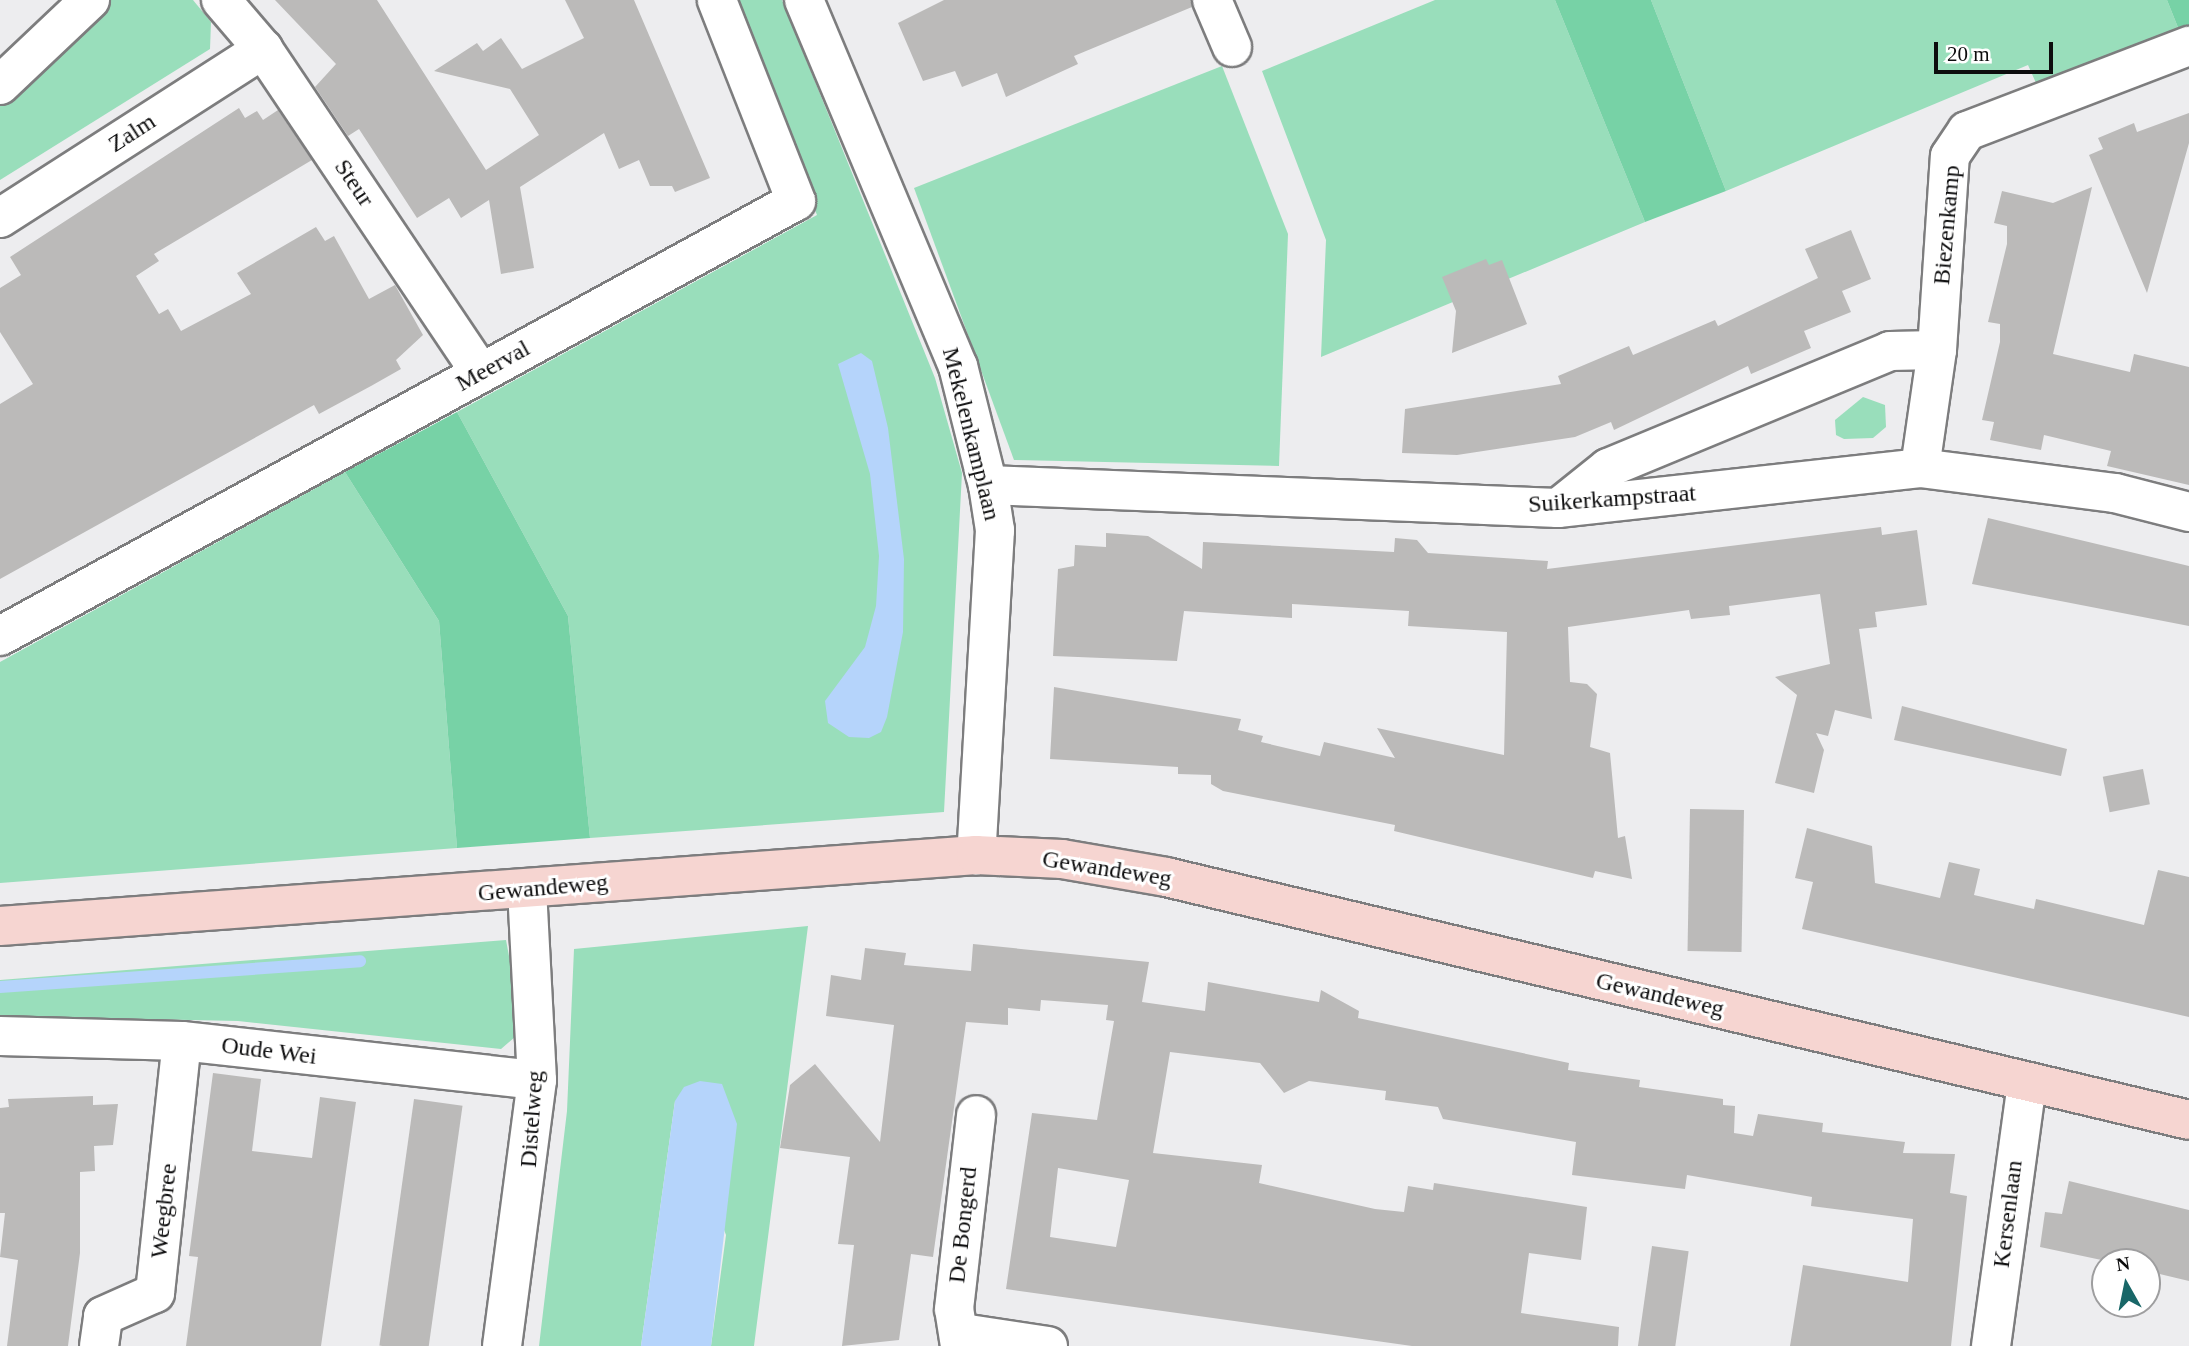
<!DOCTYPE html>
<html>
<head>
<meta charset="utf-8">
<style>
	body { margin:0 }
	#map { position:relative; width:2189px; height:1346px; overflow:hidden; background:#ededef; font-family:Georgia,serif }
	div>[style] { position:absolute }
	.green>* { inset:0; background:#99debb }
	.forest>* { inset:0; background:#77d2a6 }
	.water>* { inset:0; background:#b5d4fb }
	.stream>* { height:12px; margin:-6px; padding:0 6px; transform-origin:6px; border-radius:6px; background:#b5d4fb }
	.building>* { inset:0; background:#bbbab9; transform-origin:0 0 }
	.roads { filter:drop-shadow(2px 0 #7d7d7e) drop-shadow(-2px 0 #7d7d7e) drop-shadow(0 2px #7d7d7e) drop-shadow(0 -2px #7d7d7e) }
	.street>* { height:38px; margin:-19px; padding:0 19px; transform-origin:19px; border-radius:19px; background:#fff }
	.secondary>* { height:38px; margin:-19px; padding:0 19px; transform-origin:19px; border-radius:19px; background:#f6d5d1 }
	span { translate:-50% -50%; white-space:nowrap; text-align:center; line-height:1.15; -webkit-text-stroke:6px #fff; paint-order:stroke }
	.street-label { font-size:24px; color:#0d0d0e }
	.north { position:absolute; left:2091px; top:1248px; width:70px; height:70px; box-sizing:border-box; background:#fff; border:2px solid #9e9e9f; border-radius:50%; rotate:351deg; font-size:19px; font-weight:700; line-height:28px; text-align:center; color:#0d0d0e }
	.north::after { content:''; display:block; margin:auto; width:24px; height:32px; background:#196768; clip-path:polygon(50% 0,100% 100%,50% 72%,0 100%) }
	.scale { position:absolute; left:1934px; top:42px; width:119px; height:32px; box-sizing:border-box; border:4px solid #0d0d0e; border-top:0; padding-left:9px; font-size:21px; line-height:24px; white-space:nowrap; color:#0d0d0e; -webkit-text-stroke:5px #fff; paint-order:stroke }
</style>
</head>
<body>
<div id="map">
	<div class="green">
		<i style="clip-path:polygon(103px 0,193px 0,211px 22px,210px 49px,0 180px,0 98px)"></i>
		<i style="clip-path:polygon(731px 0,782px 0,935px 378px,962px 473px,944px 812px,590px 838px,568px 616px,457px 412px,817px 215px)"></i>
		<i style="clip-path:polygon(1435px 0,1555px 0,1645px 222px,1321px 357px,1326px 240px,1262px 71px)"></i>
		<i style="clip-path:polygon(1651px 0,2167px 0,2181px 35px,2036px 83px,2028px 65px,1726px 191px)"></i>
		<i style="clip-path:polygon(1222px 66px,1288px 234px,1279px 466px,1014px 460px,914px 188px)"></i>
		<i style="clip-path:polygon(1863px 397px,1885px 405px,1886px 427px,1873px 438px,1844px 439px,1836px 435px,1835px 420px)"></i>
		<i style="clip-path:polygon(345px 472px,439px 621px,457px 848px,0 883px,0 662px)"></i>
		<i style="clip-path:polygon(808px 926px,754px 1346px,711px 1346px,726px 1235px,675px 1101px,641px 1346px,539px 1346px,567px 1111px,574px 949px)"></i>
		<i style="clip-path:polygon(506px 940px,519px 1010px,515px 1037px,501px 1049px,238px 1021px,0 1016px,0 980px)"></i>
	</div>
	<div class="forest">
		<i style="clip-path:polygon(1555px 0,1651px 0,1726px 191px,1645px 222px)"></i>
		<i style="clip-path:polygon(2167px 0,2189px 0,2189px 31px,2181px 35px)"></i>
		<i style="clip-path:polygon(457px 412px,568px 616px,590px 838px,457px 848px,439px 621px,345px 472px)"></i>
	</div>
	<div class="water">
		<i style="clip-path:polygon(861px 353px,872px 361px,888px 428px,904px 559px,903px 632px,887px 717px,881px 732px,869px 738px,849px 737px,828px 723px,825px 701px,865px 647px,876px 606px,879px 556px,870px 474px,838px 364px)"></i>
		<i style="clip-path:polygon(700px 1081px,722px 1084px,737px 1124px,711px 1346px,641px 1346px,675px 1101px,684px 1087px)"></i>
	</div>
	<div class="stream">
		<i style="left:0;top:987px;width:361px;rotate:-4.1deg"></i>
	</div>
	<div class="building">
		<i style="clip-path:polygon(275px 0,377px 0,486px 170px,539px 135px,510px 89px,434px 71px,477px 43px,483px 51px,501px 38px,522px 69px,584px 38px,565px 0,634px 0,710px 178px,675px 192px,672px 186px,650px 186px,639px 160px,619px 169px,604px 133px,520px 187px,534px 268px,501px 274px,489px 200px,461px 218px,449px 198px,417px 218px,359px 129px,348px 136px,315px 87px,336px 64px)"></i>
		<i style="clip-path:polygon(944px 0,1191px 0,1192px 7px,1074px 56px,1078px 64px,1006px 97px,997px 73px,962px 87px,955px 71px,923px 81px,898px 23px)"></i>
		<i style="clip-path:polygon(239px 108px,245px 118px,257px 111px,263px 120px,278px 110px,312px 160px,154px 254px,159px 261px,136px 276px,159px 314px,168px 309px,181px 331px,251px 294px,237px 273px,316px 227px,325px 241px,334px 236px,369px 299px,395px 285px,423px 335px,396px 360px,401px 369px,371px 386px,319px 414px,314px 405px,0 579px,0 404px,33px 384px,0 332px,0 288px,21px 275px,10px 257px)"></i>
		<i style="clip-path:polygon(2189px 113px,2189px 143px,2147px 293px,2089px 155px,2103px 149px,2098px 138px,2134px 123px,2137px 132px)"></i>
		<i style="clip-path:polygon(2092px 187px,2053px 354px,2130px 372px,2134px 354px,2189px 367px,2189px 485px,2107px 466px,2111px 451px,2044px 435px,2041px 450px,1990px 440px,1994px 422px,1982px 420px,2000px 342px,2000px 324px,1988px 322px,2007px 244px,2007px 226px,1994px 223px,2002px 191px,2053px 203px)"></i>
		<i style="clip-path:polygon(1851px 230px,1871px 279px,1842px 291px,1851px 312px,1804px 331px,1811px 348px,1751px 374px,1748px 366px,1614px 430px,1611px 422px,1575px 437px,1457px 455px,1402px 453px,1405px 409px,1561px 384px,1558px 376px,1629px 346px,1633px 355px,1715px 320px,1718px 326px,1818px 278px,1805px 249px)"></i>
		<i style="clip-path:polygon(1486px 259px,1489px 265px,1502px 260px,1527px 324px,1452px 353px,1456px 311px,1442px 277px)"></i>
		<i style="clip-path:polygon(1988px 518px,2189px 566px,2189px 626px,1972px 584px)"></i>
		<i style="clip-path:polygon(1881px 527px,1882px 535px,1917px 530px,1927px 605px,1875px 612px,1877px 627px,1859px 629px,1872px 719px,1835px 710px,1828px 736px,1816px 733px,1824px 750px,1814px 793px,1775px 783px,1797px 695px,1775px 677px,1830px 664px,1820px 594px,1729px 606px,1730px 615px,1691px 619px,1689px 610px,1568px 627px,1570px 682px,1587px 684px,1597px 694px,1590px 747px,1610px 753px,1618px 838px,1625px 836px,1632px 879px,1595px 871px,1593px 878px,1394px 831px,1395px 825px,1223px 791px,1211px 784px,1211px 775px,1178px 774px,1178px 767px,1050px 759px,1054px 687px,1241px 719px,1238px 730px,1263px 736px,1261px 742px,1320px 756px,1324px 742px,1395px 758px,1377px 728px,1504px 755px,1507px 632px,1408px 626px,1409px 611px,1292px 604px,1292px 618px,1184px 611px,1177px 661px,1053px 656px,1058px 569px,1074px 566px,1075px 545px,1106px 547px,1106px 533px,1148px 536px,1202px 569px,1203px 542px,1394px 552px,1395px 538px,1417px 540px,1428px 553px,1548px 561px,1547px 569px)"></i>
		<i style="clip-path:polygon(1902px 706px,2067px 749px,2061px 776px,1894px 740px)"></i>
		<i style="left:2143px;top:769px;width:36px;height:41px;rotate:79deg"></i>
		<i style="left:1690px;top:809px;width:54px;height:142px;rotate:1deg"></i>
		<i style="clip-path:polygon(1807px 828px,1872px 846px,1875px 883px,1940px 898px,1949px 862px,1980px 869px,1974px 895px,2034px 909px,2036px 899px,2144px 925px,2158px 870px,2189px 877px,2189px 1017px,1802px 929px,1813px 882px,1795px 878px)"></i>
		<i style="clip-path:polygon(evenodd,973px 944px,1149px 962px,1142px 1002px,1205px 1011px,1208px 982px,1319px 1002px,1321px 990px,1359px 1011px,1358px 1018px,1569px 1063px,1568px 1070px,1640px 1080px,1639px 1087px,1723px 1099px,1723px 1105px,1735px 1106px,1734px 1133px,1753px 1136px,1758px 1114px,1823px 1123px,1822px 1132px,1905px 1142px,1903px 1153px,1955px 1154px,1950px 1193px,1967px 1196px,1951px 1346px,1790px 1346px,1803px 1265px,1908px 1282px,1913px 1219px,1811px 1206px,1812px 1197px,1687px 1175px,1685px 1189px,1572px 1175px,1576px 1142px,1443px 1119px,1438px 1107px,1385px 1100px,1386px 1091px,1309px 1081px,1284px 1093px,1260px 1063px,1170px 1052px,1153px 1153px,1262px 1165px,1259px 1183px,1375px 1209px,1404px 1212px,1408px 1186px,1433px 1190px,1434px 1183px,1587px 1207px,1581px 1260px,1529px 1253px,1521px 1313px,1619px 1327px,1618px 1346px,1412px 1346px,1006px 1289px,1032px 1113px,1097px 1120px,1114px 1021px,1106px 1020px,1108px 1005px,1041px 1000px,1040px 1011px,1008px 1008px,1008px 1025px,966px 1022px,933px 1257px,911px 1254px,899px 1340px,842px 1346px,854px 1245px,838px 1244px,850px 1157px,780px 1148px,790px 1085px,815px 1064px,880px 1142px,894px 1025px,826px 1016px,831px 975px,861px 980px,865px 948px,906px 953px,904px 965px,971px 971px,973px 944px,1058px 1168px,1129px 1180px,1116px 1247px,1050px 1237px,1058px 1168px)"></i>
		<i style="clip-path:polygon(213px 1073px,261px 1079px,252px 1151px,312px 1158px,320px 1097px,356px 1102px,321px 1346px,186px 1346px,198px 1257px,189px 1256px)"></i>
		<i style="clip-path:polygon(93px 1096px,93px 1105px,118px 1104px,113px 1145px,94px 1146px,95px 1171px,80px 1172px,80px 1253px,68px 1346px,7px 1346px,18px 1260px,0 1257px,5px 1213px,0 1213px,0 1108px,9px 1107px,8px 1099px)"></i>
		<i style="left:414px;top:1099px;width:49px;height:249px;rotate:8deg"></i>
		<i style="clip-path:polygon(2069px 1181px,2189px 1210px,2189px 1281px,2147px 1271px,2147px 1262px,2111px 1262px,2040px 1247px,2045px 1212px,2062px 1214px)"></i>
		<i style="left:1652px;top:1246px;width:37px;height:101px;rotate:8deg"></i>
	</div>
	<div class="roads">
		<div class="street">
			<i style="left:221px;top:0;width:65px;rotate:49.4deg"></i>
			<i style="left:263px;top:49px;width:389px;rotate:56.1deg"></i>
			<i style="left:804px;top:0;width:397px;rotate:67.2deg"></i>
			<i style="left:958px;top:366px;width:123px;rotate:75.9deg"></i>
			<i style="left:988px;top:485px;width:46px;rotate:81.2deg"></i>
			<i style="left:995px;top:530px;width:326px;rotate:93.3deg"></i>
			<i style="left:1212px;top:0;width:51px;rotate:66.9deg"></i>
			<i style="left:0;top:85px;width:124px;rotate:-43.4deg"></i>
			<i style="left:0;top:218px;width:313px;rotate:-32.7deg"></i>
			<i style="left:1920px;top:468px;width:119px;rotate:-81.8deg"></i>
			<i style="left:1937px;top:350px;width:194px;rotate:-86.2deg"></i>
			<i style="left:1950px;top:156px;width:30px;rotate:-56deg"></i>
			<i style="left:1967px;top:131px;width:238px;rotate:-21deg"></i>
			<i style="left:988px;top:485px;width:570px;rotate:2.31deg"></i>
			<i style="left:1558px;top:508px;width:364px;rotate:-6.3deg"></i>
			<i style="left:1920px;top:468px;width:197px;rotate:7.3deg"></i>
			<i style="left:2115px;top:493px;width:76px;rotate:14.4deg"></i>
			<i style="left:1558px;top:508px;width:64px;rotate:-38.7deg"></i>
			<i style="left:1608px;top:468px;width:305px;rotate:-22.5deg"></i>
			<i style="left:1890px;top:351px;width:47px;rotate:-1.2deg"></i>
			<i style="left:0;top:636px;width:907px;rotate:-28.66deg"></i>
			<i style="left:796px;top:201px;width:216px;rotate:-111.5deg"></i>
			<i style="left:0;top:1036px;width:182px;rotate:1.6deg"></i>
			<i style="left:182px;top:1041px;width:357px;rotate:6.3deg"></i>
			<i style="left:962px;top:1333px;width:87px;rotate:8.6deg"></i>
			<i style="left:99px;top:1346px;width:30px;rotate:-82deg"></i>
			<i style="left:103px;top:1316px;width:57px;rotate:-23.9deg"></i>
			<i style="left:155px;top:1293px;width:253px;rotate:-83.9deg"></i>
			<i style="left:502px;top:1346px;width:268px;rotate:-82.5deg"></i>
			<i style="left:537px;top:1080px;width:190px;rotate:-93deg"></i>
			<i style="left:960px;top:1346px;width:37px;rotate:-99deg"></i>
			<i style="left:954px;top:1309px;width:195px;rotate:-83.5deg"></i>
			<i style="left:1991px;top:1346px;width:266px;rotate:-82.2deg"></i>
		</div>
		<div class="secondary">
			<i style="left:0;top:926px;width:979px;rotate:-4.16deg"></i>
			<i style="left:976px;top:855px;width:86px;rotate:2.7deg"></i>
			<i style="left:1062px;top:859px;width:106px;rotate:9.8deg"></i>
			<i style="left:1166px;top:877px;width:1051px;rotate:13.36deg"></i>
		</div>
	</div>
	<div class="street-label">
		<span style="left:132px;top:133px;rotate:-33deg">Zalm</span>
		<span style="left:354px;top:183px;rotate:56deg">Steur</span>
		<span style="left:1947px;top:225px;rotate:-85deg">Biezenkamp</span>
		<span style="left:493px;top:366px;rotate:-29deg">Meerval</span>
		<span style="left:971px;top:434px;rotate:76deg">Mekelenkamplaan</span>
		<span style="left:1612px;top:499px;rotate:-4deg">Suikerkampstraat</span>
		<span style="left:1107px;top:869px;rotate:9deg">Gewandeweg</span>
		<span style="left:543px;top:888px;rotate:-5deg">Gewandeweg</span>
		<span style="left:1660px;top:995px;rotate:13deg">Gewandeweg</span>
		<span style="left:269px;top:1051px;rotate:7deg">Oude Wei</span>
		<span style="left:532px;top:1119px;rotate:-86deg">Distelweg</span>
		<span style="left:164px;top:1211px;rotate:-84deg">Weegbree</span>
		<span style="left:2008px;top:1214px;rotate:-83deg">Kersenlaan</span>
		<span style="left:963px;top:1225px;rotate:-84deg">De Bongerd</span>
	</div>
	<div class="north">N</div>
	<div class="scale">20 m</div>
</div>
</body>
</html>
